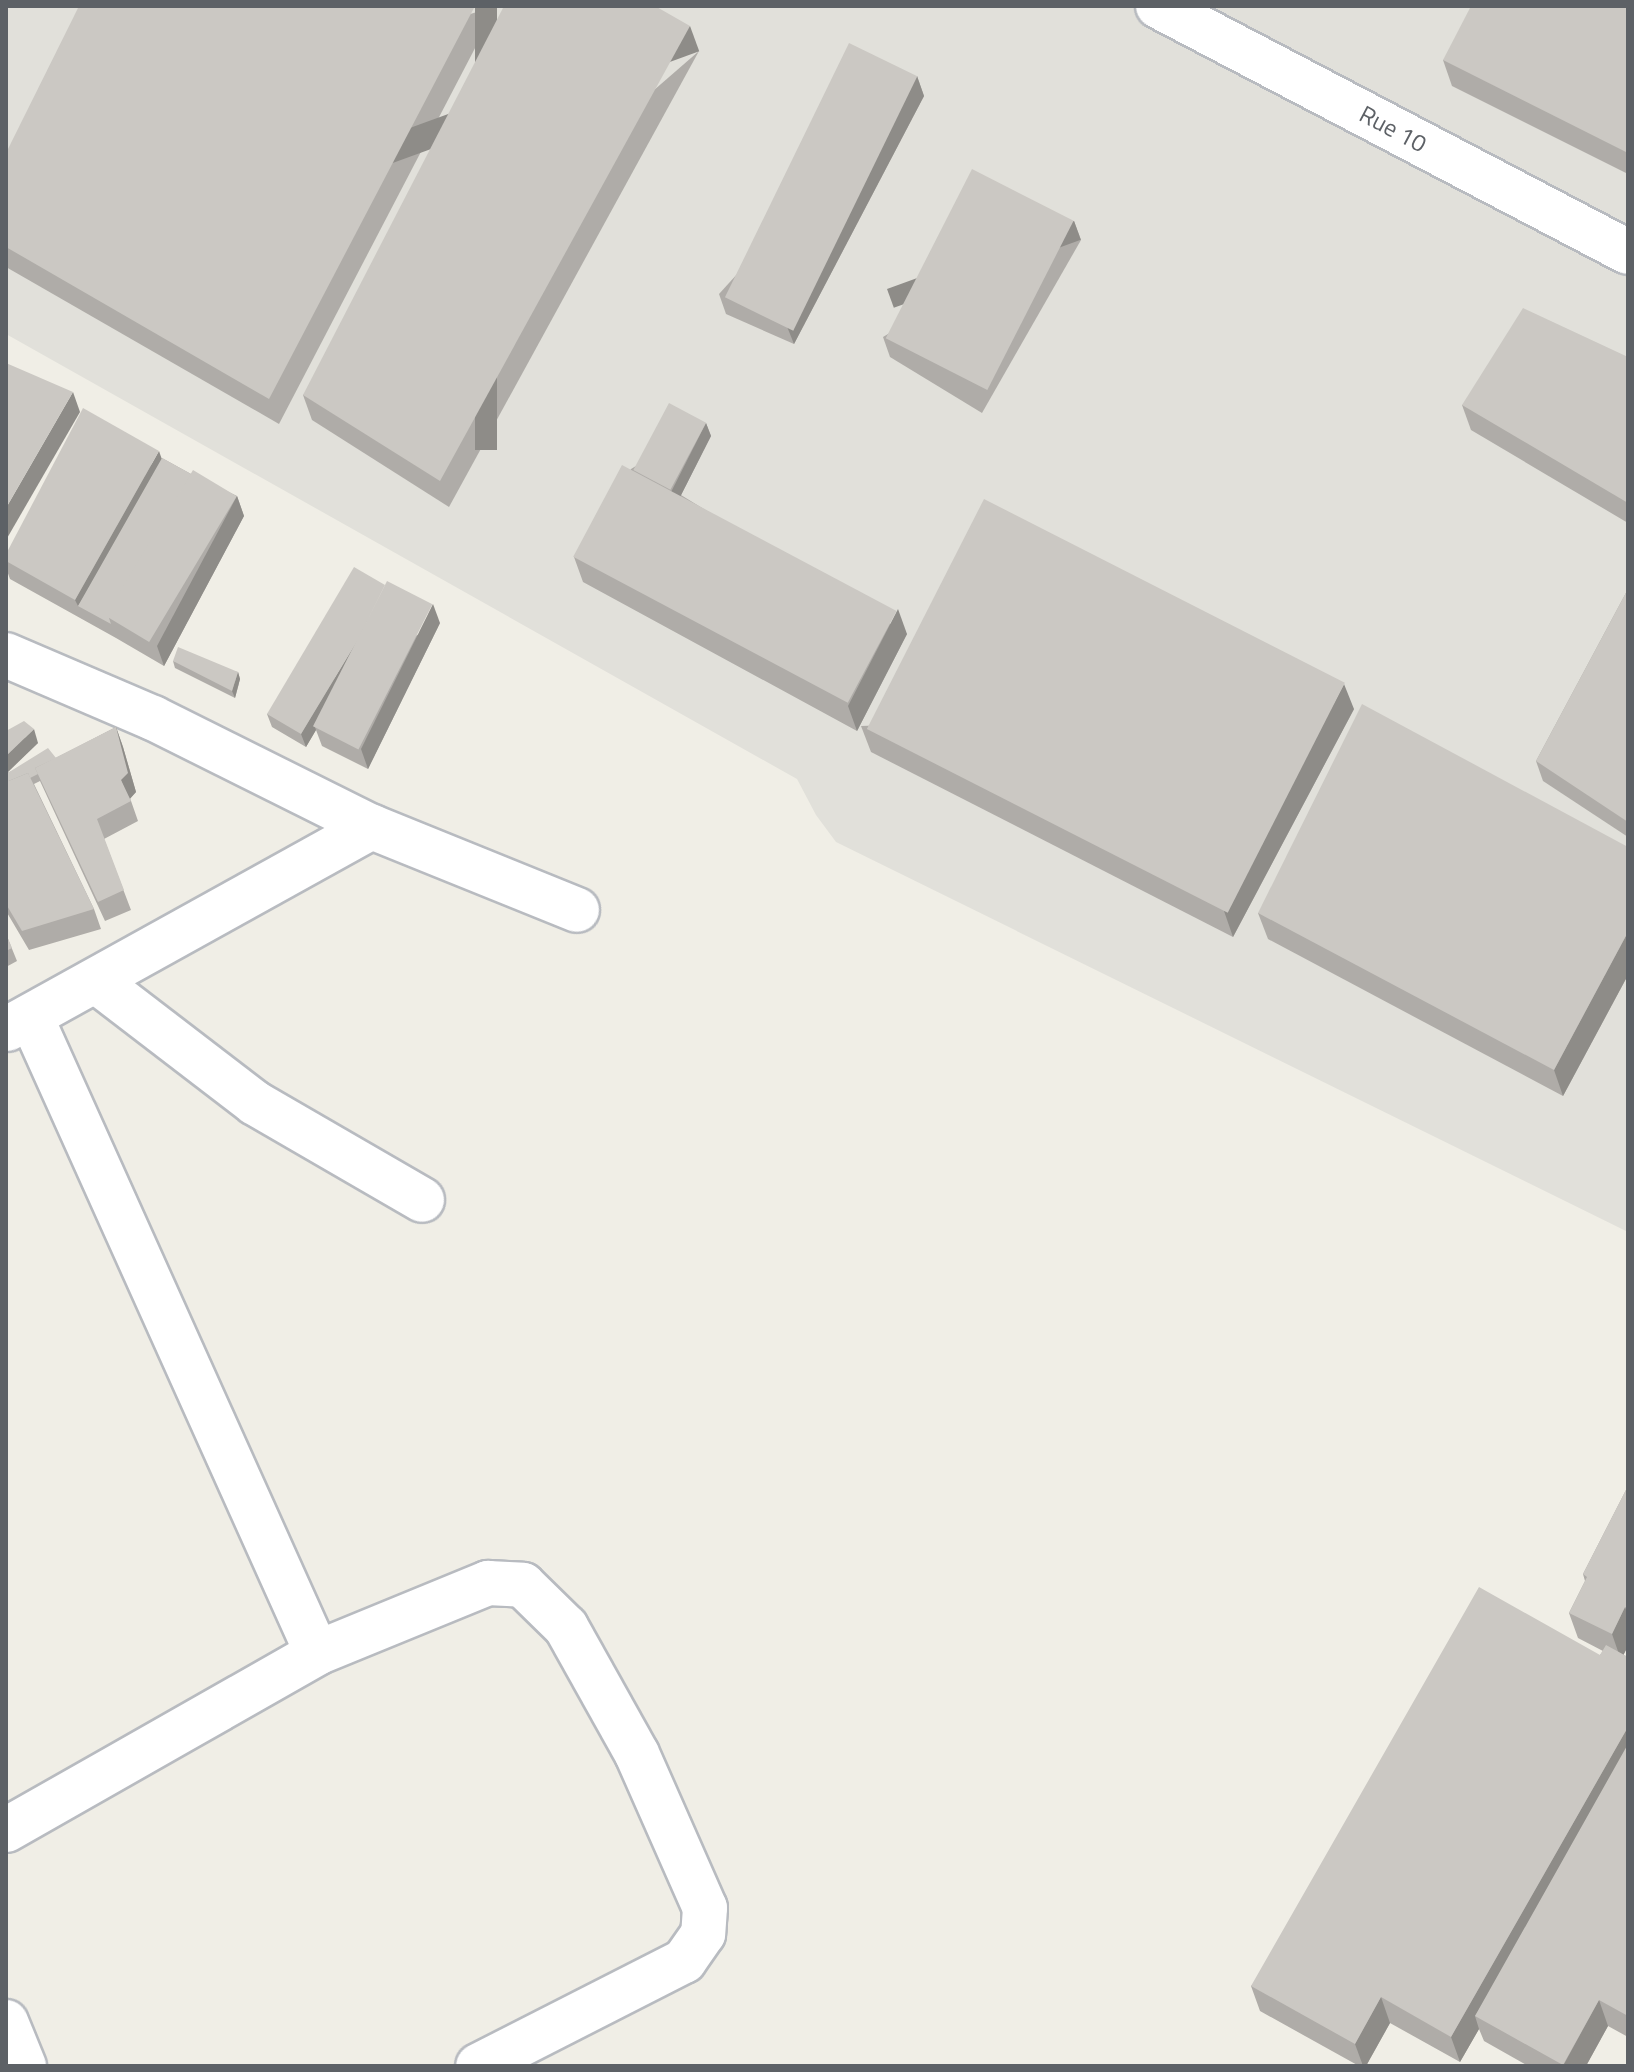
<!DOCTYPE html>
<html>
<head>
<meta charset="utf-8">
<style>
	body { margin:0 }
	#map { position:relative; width:1634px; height:2072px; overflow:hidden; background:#f0eee6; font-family:"Titillium Web",sans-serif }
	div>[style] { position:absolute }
	.industrial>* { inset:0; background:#e1e0da }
	.roads { filter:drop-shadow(2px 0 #b8bbc0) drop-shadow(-2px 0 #b8bbc0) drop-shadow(0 2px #b8bbc0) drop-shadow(0 -2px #b8bbc0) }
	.street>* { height:44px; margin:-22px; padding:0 22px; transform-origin:22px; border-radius:22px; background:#fff }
	.wall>* { inset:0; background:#afaca8 }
	.shaded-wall>* { inset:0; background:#8e8c88; transform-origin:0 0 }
	.building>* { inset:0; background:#cbc8c3; transform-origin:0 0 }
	span { translate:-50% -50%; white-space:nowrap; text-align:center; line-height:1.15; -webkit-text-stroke:7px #fff; paint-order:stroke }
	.street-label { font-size:24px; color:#5d6166 }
	.frame { position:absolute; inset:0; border:8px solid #5d6166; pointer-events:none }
</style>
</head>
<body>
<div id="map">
	<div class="industrial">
		<i style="clip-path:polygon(6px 6px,1628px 6px,1628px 1232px,836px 842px,816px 815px,797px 779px,6px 334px)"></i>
	</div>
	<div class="roads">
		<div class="street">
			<i style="left:1158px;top:6px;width:530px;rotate:27.63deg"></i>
			<i style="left:6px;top:655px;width:160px;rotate:23.2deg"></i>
			<i style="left:153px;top:718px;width:245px;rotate:26.5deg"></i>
			<i style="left:372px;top:827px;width:221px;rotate:22deg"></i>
			<i style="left:96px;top:981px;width:200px;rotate:37.5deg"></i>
			<i style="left:255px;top:1103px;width:193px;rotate:30.1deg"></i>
			<i style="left:31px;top:1017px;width:697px;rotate:65.79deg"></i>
			<i style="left:7px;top:1029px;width:417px;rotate:-29deg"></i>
			<i style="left:6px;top:1830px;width:358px;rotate:-29.6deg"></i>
			<i style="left:317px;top:1653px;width:185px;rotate:-22.3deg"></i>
			<i style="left:488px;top:1583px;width:35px;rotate:3deg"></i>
			<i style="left:523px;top:1585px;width:60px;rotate:44.3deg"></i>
			<i style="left:566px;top:1627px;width:145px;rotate:60.8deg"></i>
			<i style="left:637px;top:1754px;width:168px;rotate:66.2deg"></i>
			<i style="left:705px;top:1908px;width:26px;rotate:94deg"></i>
			<i style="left:703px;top:1934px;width:33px;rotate:125deg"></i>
			<i style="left:684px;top:1961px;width:231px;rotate:153deg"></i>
			<i style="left:6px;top:2022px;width:48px;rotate:67.8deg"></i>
		</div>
	</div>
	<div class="wall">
		<i style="clip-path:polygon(497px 6px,279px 424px,6px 267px,6px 153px)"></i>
		<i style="clip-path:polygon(1628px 6px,1628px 174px,1452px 86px,1443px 60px)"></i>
		<i style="clip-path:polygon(699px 51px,449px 507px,312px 420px,303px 395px)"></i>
		<i style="clip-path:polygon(917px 76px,924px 96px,794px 344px,726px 314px,719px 294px)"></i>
		<i style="clip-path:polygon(1074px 221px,1081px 240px,982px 413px,890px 357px,883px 337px)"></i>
		<i style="clip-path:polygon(1628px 357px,1628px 523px,1471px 430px,1462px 405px)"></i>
		<i style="clip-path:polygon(706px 423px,711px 436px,681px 495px,907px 634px,857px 731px,583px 582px,574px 557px,631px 469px)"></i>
		<i style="clip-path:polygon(162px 458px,191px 474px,237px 496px,244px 516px,164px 666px,116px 638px,10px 579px,6px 568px,6px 554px)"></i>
		<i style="clip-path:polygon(1628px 589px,1628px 837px,1543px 781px,1536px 761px)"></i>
		<i style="clip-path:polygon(440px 623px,368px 769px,322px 746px,316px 730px,306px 747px,272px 727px,267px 714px)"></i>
		<i style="clip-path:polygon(173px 661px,238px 672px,240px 679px,235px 698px,175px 668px)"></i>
		<i style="clip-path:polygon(1354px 709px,1233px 937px,871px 752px,861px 726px)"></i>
		<i style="clip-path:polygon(116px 727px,123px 747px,136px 792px,130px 798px,138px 821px,104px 839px,131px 910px,105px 921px,40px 781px,34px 784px,94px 909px,101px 929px,29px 950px,6px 911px,6px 731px,38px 743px,6px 773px,56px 758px)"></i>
		<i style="clip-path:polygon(1628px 847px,1628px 975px,1563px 1096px,1268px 939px,1258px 913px)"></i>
		<i style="clip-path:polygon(6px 934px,17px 961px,6px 967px)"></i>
		<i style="clip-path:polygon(1628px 1486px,1628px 1646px,1623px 1655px,1628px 1657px,1628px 2037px,1608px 2026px,1586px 2066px,1528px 2066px,1484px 2041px,1479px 2029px,1460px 2062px,1390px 2023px,1366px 2066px,1359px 2066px,1260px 2011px,1251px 1986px,1600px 1655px,1603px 1651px,1578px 1638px,1569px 1613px,1585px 1581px,1583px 1574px)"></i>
	</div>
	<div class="shaded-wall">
		<i style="left:475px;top:6px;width:22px;height:444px"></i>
		<i style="left:690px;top:26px;width:27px;height:519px;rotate:70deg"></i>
		<i style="clip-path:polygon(917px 76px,924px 96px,794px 344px,786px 324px)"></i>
		<i style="left:1074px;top:221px;width:20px;height:199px;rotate:70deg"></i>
		<i style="clip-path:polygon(73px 392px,80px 412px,6px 540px,6px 508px)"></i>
		<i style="clip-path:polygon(706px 423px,711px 436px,673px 511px,668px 498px)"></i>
		<i style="clip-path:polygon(159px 451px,166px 471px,78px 606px,75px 600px)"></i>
		<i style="clip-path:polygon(237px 496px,244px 516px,164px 666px,157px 646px)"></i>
		<i style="clip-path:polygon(389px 587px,315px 727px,316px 730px,306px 747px,301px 734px)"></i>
		<i style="clip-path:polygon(433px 604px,440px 623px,368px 769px,361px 749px)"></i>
		<i style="clip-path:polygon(898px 609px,907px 634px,857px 731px,848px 706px)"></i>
		<i style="clip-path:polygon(238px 672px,240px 679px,235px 698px,232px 691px)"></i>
		<i style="clip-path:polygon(1344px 684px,1354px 709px,1233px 937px,1224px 911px)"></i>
		<i style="clip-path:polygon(116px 727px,123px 747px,136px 792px,129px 800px,121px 780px)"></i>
		<i style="clip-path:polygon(34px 729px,38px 743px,6px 774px,6px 756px)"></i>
		<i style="clip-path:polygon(1628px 932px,1628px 975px,1563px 1096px,1554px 1070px)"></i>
		<i style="clip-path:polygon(1625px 1607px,1628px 1615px,1628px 1646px,1621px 1660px,1612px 1634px)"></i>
		<i style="clip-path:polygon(1628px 1727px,1628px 1769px,1475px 2016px,1479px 2029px,1460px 2062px,1451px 2037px)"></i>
		<i style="clip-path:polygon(1381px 1997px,1390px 2023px,1366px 2066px,1363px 2066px,1355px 2044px)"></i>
		<i style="clip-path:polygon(1599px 2000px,1608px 2026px,1586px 2066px,1563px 2066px)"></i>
	</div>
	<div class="building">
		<i style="clip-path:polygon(79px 6px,475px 6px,269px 399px,6px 247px,6px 153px)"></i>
		<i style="clip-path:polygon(504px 6px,655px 6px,690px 26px,440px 481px,303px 395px)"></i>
		<i style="clip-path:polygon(1471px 6px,1628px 6px,1628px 153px,1443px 60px)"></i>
		<i style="left:849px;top:43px;width:76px;height:283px;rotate:26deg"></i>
		<i style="left:972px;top:169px;width:114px;height:190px;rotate:27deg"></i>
		<i style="clip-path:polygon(1523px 308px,1628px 357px,1628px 503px,1462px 405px)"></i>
		<i style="clip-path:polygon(6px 363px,73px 392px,6px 508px)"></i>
		<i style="left:669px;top:403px;width:42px;height:76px;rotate:28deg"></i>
		<i style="clip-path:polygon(83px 408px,159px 451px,75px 600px,6px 561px,6px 554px)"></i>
		<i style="clip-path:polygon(162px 458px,191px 474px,109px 618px,111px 624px,78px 606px)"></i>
		<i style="left:622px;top:465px;width:311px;height:104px;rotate:28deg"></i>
		<i style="left:193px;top:470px;width:51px;height:170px;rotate:31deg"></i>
		<i style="left:984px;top:499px;width:405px;height:258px;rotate:27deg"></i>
		<i style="clip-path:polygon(354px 567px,385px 585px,359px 638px,301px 734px,267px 714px)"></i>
		<i style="left:387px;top:581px;width:51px;height:163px;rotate:27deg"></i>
		<i style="clip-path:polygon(1628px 589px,1628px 822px,1536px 761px)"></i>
		<i style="clip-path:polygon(178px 647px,238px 672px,232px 691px,173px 661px)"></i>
		<i style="clip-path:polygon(1362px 704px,1628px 847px,1628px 932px,1554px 1070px,1258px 913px)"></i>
		<i style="clip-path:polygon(24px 721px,34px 729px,6px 756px,6px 731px)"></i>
		<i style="clip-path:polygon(116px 727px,128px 773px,121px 780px,131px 801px,97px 819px,124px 890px,98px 902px,35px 768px)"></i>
		<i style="clip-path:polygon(48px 748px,56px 758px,35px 768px,38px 774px,30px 778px,28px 773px,6px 782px,6px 774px)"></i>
		<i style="clip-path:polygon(28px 773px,94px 909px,22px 931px,6px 904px,6px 782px)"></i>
		<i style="clip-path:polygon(6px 934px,12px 948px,6px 951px)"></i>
		<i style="clip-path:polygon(1628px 1486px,1628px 1609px,1625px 1607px,1612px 1634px,1569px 1613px,1587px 1577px,1583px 1574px)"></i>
		<i style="clip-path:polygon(1479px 1587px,1600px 1655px,1606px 1645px,1628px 1657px,1628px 1727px,1451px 2037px,1381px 1997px,1355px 2044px,1251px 1986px)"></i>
		<i style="clip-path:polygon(1628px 1744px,1628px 2016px,1599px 2000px,1563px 2065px,1475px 2016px)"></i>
	</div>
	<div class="street-label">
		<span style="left:1393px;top:129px;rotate:28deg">Rue 10</span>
	</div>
	<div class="frame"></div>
</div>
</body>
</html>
